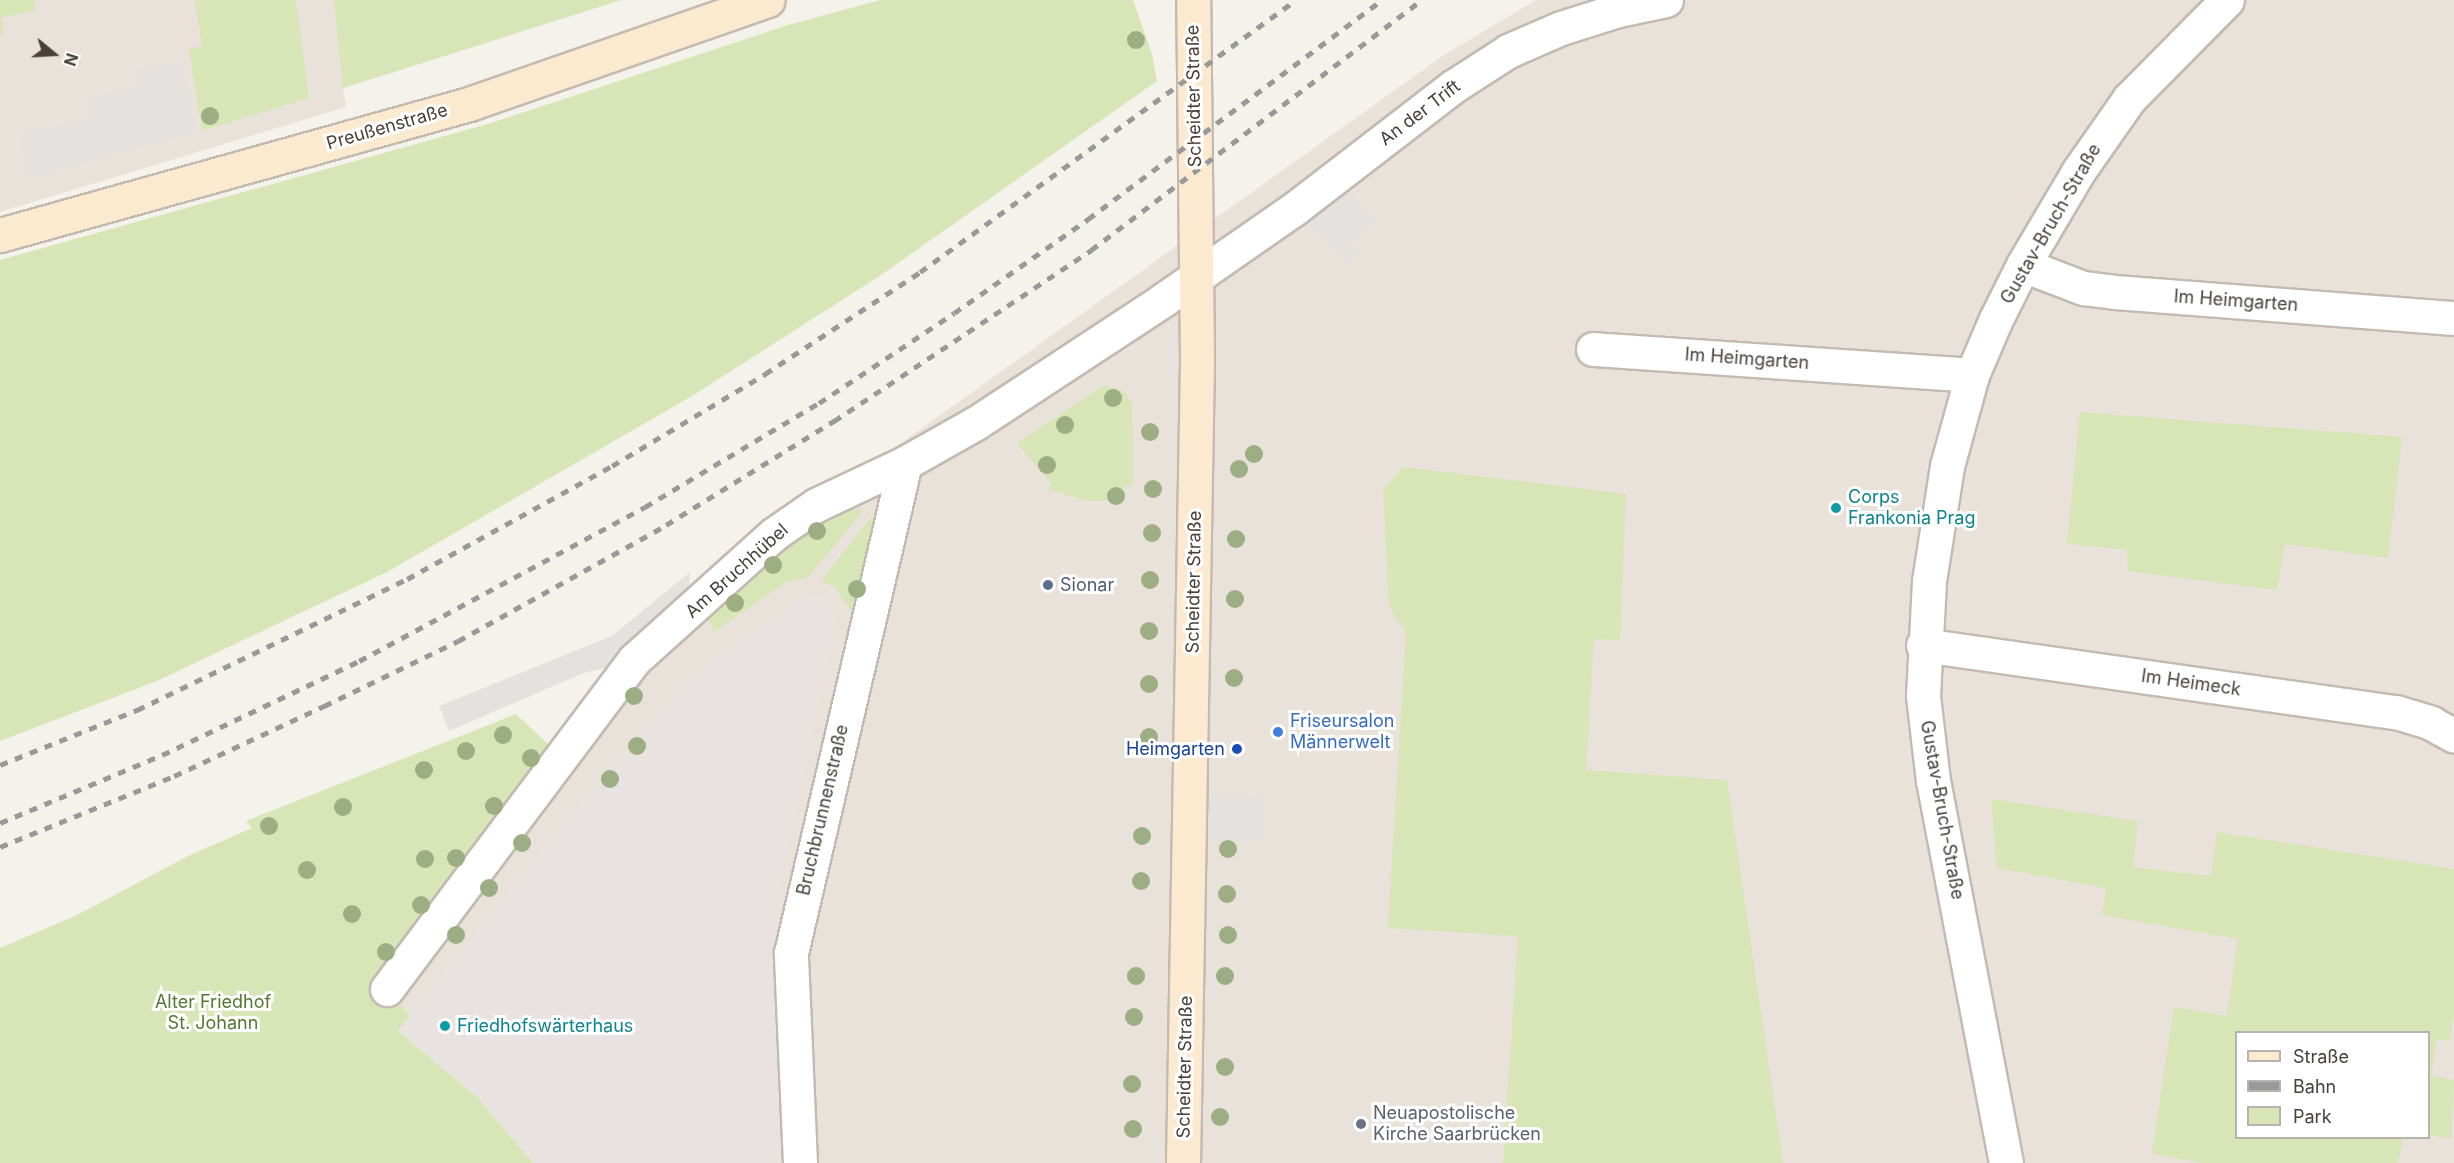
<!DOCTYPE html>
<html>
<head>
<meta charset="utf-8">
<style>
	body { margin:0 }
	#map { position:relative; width:2454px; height:1163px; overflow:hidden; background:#f5f1eb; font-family:Inter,sans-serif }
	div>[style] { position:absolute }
	.residential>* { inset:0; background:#e8e2da }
	.industrial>* { inset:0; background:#e8e3e0 }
	.green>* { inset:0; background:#d8e6b7 }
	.parking>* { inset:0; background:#e4e1df; transform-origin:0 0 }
	.roads { filter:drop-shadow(2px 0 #c3bab1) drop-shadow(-2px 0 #c3bab1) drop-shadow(0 2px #c3bab1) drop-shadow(0 -2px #c3bab1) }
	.street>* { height:33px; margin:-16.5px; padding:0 16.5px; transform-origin:16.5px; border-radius:16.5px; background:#fff }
	.secondary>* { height:33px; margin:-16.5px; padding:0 16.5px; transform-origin:16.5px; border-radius:16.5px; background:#fbeacf }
	.rail>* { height:4.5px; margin-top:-2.25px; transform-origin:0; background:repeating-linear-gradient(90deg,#999 0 8px,transparent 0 16px) }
	.trees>* { width:18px; height:18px; margin:-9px; border-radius:50%; background:#9dae84 }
	.dots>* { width:16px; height:16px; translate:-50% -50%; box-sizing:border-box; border:3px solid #fff; border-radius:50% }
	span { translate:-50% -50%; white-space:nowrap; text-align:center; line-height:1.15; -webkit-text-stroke:6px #fff; paint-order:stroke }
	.street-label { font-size:18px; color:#494139 }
	.culture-label { font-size:18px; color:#0d838f }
	.left { translate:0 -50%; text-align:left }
	.service-label { font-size:18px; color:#4e5e75 }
	.shop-label { font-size:18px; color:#366cbe }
	.transit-label { font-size:18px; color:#164399 }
	.right { translate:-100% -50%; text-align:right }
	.park-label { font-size:18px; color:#55782f }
	.worship-label { font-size:18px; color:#5b616d }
	.legend { position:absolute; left:2235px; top:1031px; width:195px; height:108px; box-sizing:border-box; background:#fff; border:2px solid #b6b3b0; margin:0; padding:8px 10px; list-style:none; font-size:18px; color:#494139 }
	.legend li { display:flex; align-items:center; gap:12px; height:30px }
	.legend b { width:30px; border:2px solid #b6b3b0 }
	.north { position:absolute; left:24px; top:24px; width:60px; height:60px; -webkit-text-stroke:4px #fff; paint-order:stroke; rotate:108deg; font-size:16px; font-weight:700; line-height:24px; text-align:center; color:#494139 }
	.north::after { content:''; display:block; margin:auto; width:21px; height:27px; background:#494139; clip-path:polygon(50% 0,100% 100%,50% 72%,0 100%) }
</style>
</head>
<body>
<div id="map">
	<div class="residential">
		<i style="clip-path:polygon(0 0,621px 0,343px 88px,346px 107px,0 212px)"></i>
		<i style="clip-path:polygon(evenodd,1536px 0,2454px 0,2454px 1163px,533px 1163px,387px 989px,552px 769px,774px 534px,1444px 55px,1536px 0,2236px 1032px,2428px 1032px,2428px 1138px,2236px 1138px,2236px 1032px)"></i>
	</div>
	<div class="industrial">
		<i style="clip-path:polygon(807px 595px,825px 598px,835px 613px,834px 628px,773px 912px,787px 1163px,533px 1163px,477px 1097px,398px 1031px,561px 826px,677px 691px,704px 667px)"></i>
	</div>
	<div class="green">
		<i style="clip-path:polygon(0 0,41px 0,34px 1px,35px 11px,1px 17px,4px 34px,0 35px)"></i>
		<i style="clip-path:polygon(195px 0,296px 0,309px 98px,202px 131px,189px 49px,202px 46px)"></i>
		<i style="clip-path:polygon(334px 0,621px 0,343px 88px)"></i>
		<i style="clip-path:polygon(880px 0,1133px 0,1152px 54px,1157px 81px,881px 275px,692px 396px,387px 572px,157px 681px,0 741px,0 260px,491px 123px,785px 26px)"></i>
		<i style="clip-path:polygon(1103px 386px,1122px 390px,1132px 403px,1133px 485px,1125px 486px,1124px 500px,1088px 501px,1049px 490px,1051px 483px,1017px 443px)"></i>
		<i style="clip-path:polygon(2080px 412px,2402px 437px,2388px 558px,2285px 544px,2277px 590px,2128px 571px,2127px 550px,2067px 544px)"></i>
		<i style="clip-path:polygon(1404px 467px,1626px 494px,1620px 640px,1594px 639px,1586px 770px,1727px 780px,1783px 1163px,1503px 1163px,1518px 936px,1388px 928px,1406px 633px,1389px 605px,1383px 489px)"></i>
		<i style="clip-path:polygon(848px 508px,863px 511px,808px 577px,785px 583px,714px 632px,706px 612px,780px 544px,831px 512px)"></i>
		<i style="clip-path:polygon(872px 516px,877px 526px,857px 619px,834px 586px,821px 581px)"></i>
		<i style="clip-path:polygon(516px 714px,549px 745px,376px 977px,410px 1016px,398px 1031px,477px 1097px,533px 1163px,0 1163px,0 948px,77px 915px,188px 856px,252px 828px,246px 821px)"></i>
		<i style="clip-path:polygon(1991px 799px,2138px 821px,2133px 867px,2211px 876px,2217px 832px,2454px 869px,2454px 1013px,2449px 1041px,2437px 1039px,2431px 1076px,2454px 1080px,2451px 1139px,2429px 1135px,2428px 1032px,2236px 1032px,2236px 1138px,2403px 1138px,2398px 1163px,2201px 1163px,2152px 1153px,2174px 1007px,2227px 1016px,2238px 939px,2102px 915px,2106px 888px,1997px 868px)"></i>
	</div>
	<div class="parking">
		<i style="clip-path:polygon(183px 62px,196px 132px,27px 179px,19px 132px,92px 119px,88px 97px,138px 87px,136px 70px)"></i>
		<i style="clip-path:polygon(1338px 176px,1376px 220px,1349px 244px,1359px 253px,1347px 265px,1294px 209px)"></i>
		<i style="clip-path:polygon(690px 572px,687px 616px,634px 660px,581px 674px,449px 731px,439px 706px,612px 636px)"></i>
		<i style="left:1191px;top:795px;width:73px;height:45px;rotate:1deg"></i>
	</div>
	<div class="roads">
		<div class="street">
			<i style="left:2023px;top:265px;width:64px;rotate:21deg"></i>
			<i style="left:2083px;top:288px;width:32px;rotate:7deg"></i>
			<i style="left:2115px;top:292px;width:340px;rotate:4.4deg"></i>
			<i style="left:1593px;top:349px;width:380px;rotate:3.9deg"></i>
			<i style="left:1923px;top:645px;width:478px;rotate:8.1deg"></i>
			<i style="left:2396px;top:712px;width:37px;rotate:17deg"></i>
			<i style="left:2431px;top:723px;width:26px;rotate:29deg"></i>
			<i style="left:387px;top:989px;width:411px;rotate:-53.1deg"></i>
			<i style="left:634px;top:660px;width:188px;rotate:-42deg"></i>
			<i style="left:774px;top:534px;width:51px;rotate:-34.6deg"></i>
			<i style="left:816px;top:505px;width:98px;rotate:-25.3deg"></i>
			<i style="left:905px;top:463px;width:81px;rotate:-29.4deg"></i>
			<i style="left:976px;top:423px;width:224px;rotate:-33.3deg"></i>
			<i style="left:1163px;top:300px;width:160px;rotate:-34.8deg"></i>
			<i style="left:1294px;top:209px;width:202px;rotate:-37.6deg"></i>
			<i style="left:1454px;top:86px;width:64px;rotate:-32.9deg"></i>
			<i style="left:1508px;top:51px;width:58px;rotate:-23.5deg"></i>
			<i style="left:1561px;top:28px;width:60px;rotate:-17.5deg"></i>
			<i style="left:1618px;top:10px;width:49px;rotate:-11.8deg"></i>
			<i style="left:800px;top:1163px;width:210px;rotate:-92.5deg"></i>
			<i style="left:791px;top:953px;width:503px;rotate:-76.9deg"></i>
			<i style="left:2006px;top:1163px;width:389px;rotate:-100.8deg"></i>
			<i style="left:1933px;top:781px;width:86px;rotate:-96.7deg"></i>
			<i style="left:1923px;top:696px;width:115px;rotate:-87deg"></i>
			<i style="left:1929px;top:581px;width:116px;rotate:-81.1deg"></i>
			<i style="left:1947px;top:466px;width:94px;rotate:-74.6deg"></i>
			<i style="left:1972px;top:375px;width:59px;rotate:-66.9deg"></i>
			<i style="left:1995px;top:321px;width:63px;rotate:-63.4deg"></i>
			<i style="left:2023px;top:265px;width:108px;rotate:-59.4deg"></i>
			<i style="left:2078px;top:172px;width:89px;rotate:-55.1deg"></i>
			<i style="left:2129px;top:99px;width:139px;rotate:-45.3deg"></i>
		</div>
		<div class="secondary">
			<i style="left:0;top:235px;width:490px;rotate:-15.6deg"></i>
			<i style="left:472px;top:103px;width:313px;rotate:-19.2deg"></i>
			<i style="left:1183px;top:1163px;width:803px;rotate:-89deg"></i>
			<i style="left:1197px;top:360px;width:360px;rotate:-90.6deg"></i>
		</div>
	</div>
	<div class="rail">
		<i style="left:0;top:765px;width:148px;rotate:-21.9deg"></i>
		<i style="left:137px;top:710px;width:300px;rotate:-25.9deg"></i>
		<i style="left:407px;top:579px;width:234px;rotate:-28.9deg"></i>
		<i style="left:612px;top:466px;width:179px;rotate:-31deg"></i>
		<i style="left:765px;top:374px;width:186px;rotate:-33.3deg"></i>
		<i style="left:920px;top:272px;width:464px;rotate:-35.9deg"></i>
		<i style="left:0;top:823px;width:176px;rotate:-22.8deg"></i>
		<i style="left:162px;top:755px;width:218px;rotate:-25.5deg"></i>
		<i style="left:359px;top:661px;width:325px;rotate:-28.3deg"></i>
		<i style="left:645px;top:507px;width:203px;rotate:-30.9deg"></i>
		<i style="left:819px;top:403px;width:162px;rotate:-33.7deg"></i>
		<i style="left:954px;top:313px;width:164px;rotate:-35deg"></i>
		<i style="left:1088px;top:219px;width:367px;rotate:-36.7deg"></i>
		<i style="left:0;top:847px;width:188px;rotate:-22.2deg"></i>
		<i style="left:174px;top:776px;width:166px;rotate:-25deg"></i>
		<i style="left:324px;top:706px;width:149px;rotate:-25.9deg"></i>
		<i style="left:458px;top:641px;width:238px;rotate:-29.1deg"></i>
		<i style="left:666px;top:525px;width:198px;rotate:-31.8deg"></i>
		<i style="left:834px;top:421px;width:309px;rotate:-33.6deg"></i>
		<i style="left:1091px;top:250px;width:414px;rotate:-37.1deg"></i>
	</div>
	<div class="trees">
		<i style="left:1136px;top:40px"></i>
		<i style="left:210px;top:116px"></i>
		<i style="left:1113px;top:398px"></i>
		<i style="left:1065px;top:425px"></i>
		<i style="left:1150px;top:432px"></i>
		<i style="left:1254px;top:454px"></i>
		<i style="left:1047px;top:465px"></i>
		<i style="left:1239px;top:469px"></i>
		<i style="left:1153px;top:489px"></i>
		<i style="left:1116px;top:496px"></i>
		<i style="left:817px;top:531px"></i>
		<i style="left:1152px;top:533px"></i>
		<i style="left:1236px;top:539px"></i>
		<i style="left:773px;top:565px"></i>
		<i style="left:1150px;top:580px"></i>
		<i style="left:857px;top:589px"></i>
		<i style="left:1235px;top:599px"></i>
		<i style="left:735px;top:603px"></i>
		<i style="left:1149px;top:631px"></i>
		<i style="left:1234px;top:678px"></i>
		<i style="left:1149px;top:684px"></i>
		<i style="left:634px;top:696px"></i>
		<i style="left:503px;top:735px"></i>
		<i style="left:1149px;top:737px"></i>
		<i style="left:637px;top:746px"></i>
		<i style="left:466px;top:751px"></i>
		<i style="left:531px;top:758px"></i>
		<i style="left:424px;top:770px"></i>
		<i style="left:610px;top:779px"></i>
		<i style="left:494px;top:806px"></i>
		<i style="left:343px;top:807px"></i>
		<i style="left:269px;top:826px"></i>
		<i style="left:1142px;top:836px"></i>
		<i style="left:522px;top:843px"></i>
		<i style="left:1228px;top:849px"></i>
		<i style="left:456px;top:858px"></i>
		<i style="left:425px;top:859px"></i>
		<i style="left:307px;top:870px"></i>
		<i style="left:1141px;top:881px"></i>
		<i style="left:489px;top:888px"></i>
		<i style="left:1227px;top:894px"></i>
		<i style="left:421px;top:905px"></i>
		<i style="left:352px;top:914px"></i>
		<i style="left:456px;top:935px"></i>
		<i style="left:1228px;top:935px"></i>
		<i style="left:386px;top:952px"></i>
		<i style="left:1136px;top:976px"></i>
		<i style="left:1225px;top:976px"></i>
		<i style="left:1134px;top:1017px"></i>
		<i style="left:1225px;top:1067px"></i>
		<i style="left:1132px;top:1084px"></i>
		<i style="left:1220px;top:1117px"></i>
		<i style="left:1133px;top:1129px"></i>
	</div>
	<div class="dots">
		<i style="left:1836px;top:508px;background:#0f9aa8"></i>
		<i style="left:1048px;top:585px;background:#5c6f8a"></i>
		<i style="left:1278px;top:732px;background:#3f7fe0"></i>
		<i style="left:1237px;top:749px;background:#1a4fb4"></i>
		<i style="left:445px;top:1026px;background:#0f9aa8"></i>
		<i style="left:1361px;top:1124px;background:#6b7280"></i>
	</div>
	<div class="street-label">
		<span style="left:1194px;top:96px;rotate:-91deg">Scheidter Straße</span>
		<span style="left:1420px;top:113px;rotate:-37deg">An der Trift</span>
		<span style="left:387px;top:127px;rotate:-16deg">Preußenstraße</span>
		<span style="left:2051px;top:224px;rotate:-60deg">Gustav-Bruch-Straße</span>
		<span style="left:2236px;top:301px;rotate:4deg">Im Heimgarten</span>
		<span style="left:1747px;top:359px;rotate:4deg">Im Heimgarten</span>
		<span style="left:737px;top:571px;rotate:-42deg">Am Bruchhübel</span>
		<span style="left:1194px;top:582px;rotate:-89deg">Scheidter Straße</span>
		<span style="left:2191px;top:683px;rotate:8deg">Im Heimeck</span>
		<span style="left:823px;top:810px;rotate:-77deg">Bruchbrunnenstraße</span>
		<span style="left:1942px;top:810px;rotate:80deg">Gustav-Bruch-Straße</span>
		<span style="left:1185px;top:1067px;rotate:-89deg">Scheidter Straße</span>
	</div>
	<div class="culture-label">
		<span class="left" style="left:1848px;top:508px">Corps<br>Frankonia Prag</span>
		<span class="left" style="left:457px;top:1026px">Friedhofswärterhaus</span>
	</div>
	<div class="service-label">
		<span class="left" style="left:1060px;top:585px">Sionar</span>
	</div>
	<div class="shop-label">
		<span class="left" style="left:1290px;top:732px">Friseursalon<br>Männerwelt</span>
	</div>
	<div class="transit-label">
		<span class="right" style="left:1225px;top:749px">Heimgarten</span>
	</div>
	<div class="park-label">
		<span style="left:213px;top:1013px">Alter Friedhof<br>St. Johann</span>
	</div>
	<div class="worship-label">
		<span class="left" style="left:1373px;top:1124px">Neuapostolische<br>Kirche Saarbrücken</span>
	</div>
	<ul class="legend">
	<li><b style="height:8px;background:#fbeacf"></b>Straße</li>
	<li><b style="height:8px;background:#999"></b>Bahn</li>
	<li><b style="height:16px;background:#d8e6b7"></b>Park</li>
	</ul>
	<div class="north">N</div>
</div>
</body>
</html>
